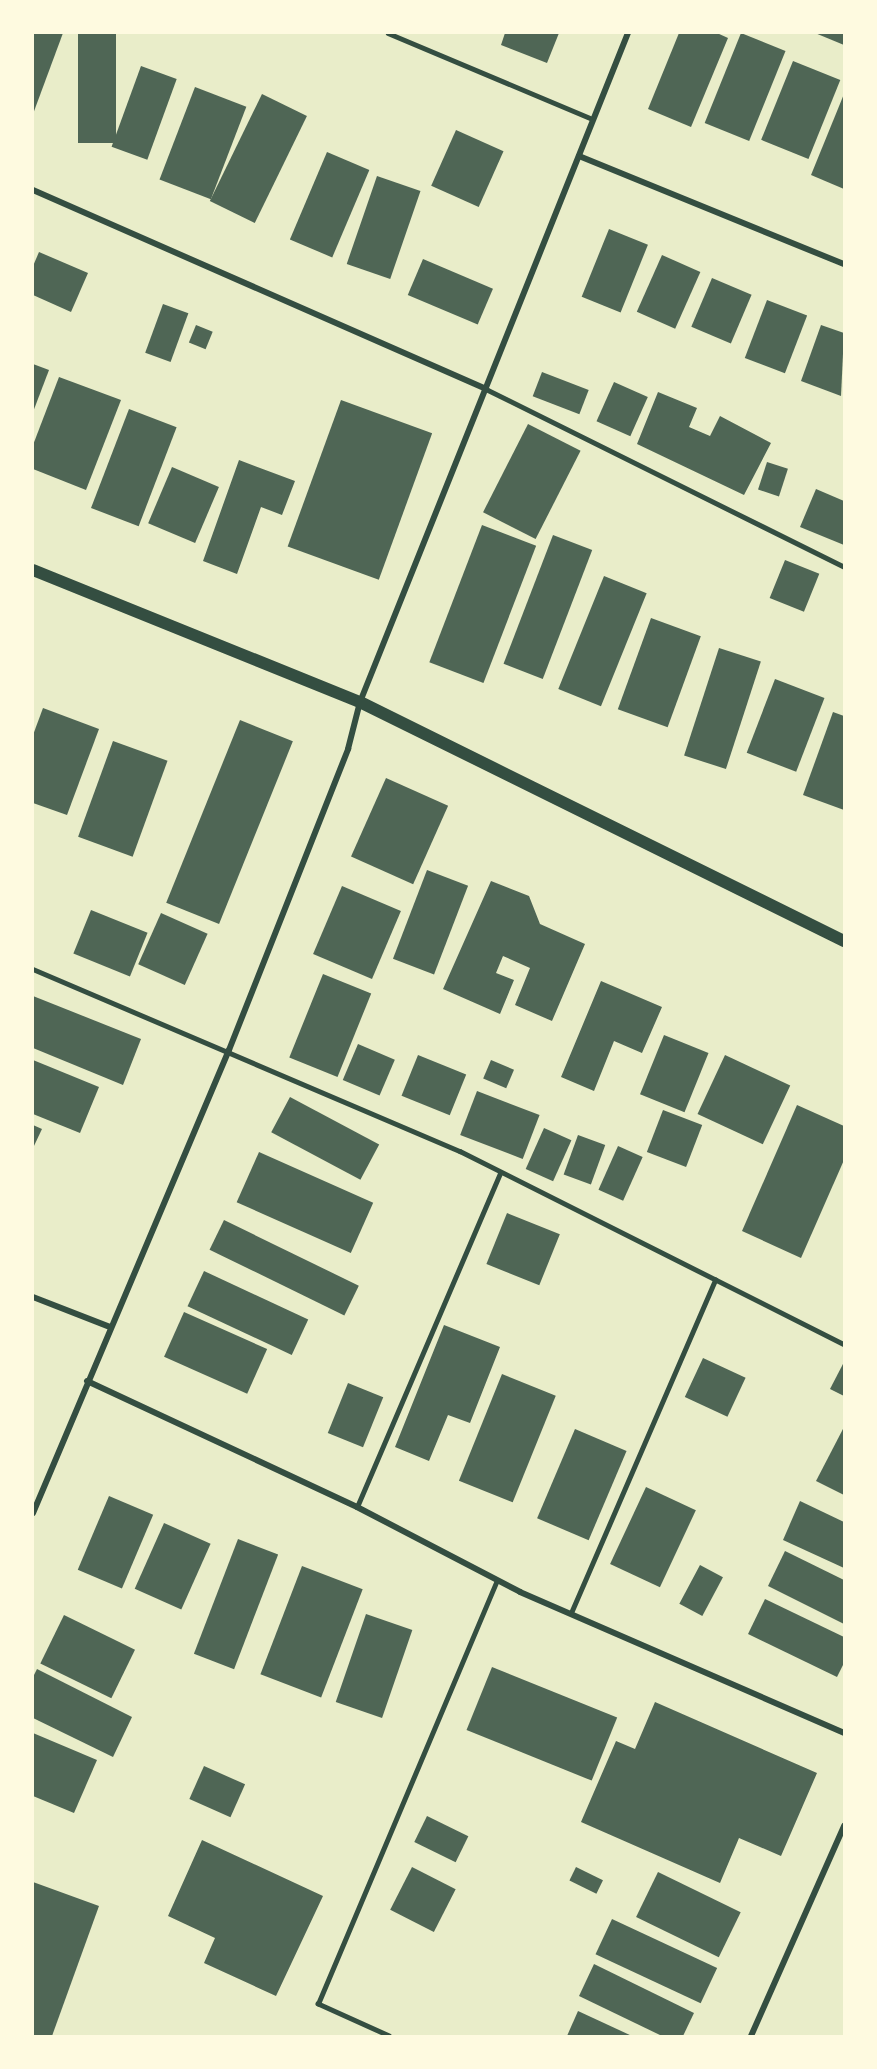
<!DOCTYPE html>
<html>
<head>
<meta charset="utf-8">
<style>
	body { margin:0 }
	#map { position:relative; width:877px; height:2069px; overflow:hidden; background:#e9edc9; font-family:"Fira Sans Condensed",sans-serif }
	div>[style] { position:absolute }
	.building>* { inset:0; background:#4f6655; transform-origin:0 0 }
	.service>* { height:4.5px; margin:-2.25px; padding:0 2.25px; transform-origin:2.25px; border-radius:2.25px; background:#344e41 }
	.minor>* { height:6px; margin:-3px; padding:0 3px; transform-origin:3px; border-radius:3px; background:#344e41 }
	.secondary>* { height:12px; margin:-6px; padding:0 6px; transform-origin:6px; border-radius:6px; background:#344e41 }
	span { translate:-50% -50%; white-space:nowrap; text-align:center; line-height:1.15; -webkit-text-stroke:5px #fefae0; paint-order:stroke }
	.frame { position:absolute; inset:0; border:34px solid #fefae0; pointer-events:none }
</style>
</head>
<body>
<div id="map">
	<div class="building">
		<i style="clip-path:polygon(33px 33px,63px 33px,33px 114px)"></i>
		<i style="left:78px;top:33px;width:38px;height:110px"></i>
		<i style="clip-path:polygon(505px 33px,559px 33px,547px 63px,501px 45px)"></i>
		<i style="clip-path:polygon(679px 33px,717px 33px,728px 38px,691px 127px,648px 109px)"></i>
		<i style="left:741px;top:33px;width:48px;height:97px;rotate:22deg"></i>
		<i style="clip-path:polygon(815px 33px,844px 33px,844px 45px)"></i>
		<i style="left:793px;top:61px;width:51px;height:85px;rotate:22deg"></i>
		<i style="left:141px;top:66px;width:38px;height:86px;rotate:20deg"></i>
		<i style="left:195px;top:87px;width:55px;height:99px;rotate:21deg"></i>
		<i style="left:262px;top:94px;width:50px;height:119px;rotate:26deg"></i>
		<i style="clip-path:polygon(844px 94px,844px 189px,811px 175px)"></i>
		<i style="left:456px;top:130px;width:52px;height:61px;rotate:24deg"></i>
		<i style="left:327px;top:152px;width:46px;height:95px;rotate:23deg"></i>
		<i style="left:377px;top:176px;width:46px;height:93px;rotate:19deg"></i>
		<i style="left:609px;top:229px;width:42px;height:73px;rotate:22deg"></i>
		<i style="clip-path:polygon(39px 252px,88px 273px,71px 312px,33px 295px,33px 266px)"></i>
		<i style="left:662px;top:255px;width:42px;height:62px;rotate:24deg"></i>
		<i style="left:423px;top:259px;width:76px;height:39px;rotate:23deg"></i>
		<i style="left:712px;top:278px;width:43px;height:53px;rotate:23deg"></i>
		<i style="left:767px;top:300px;width:43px;height:62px;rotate:21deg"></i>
		<i style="left:163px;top:304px;width:27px;height:52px;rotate:20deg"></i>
		<i style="left:196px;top:325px;width:18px;height:19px;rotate:22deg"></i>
		<i style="clip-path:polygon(821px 325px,844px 333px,841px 396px,801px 381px)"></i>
		<i style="clip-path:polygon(33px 364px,49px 370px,33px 412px)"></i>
		<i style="left:542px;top:372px;width:50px;height:26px;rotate:21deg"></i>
		<i style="clip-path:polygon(59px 377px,121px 400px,86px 490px,33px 469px,33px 445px)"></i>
		<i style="left:614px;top:382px;width:37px;height:43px;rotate:24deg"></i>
		<i style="clip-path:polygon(658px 392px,697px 408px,689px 427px,710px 436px,720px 416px,771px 443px,744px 495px,637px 444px)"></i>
		<i style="left:341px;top:400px;width:97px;height:156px;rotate:20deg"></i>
		<i style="left:129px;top:409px;width:51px;height:106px;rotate:21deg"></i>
		<i style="left:528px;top:424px;width:59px;height:99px;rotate:27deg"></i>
		<i style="clip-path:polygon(239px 460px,295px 481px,282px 515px,261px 507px,237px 574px,203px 561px)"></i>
		<i style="left:767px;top:462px;width:22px;height:29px;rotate:18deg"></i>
		<i style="left:172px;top:467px;width:51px;height:61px;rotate:23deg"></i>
		<i style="clip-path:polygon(816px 489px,844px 501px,844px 545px,800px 527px)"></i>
		<i style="left:482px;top:525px;width:58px;height:147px;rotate:21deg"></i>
		<i style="left:553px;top:535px;width:42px;height:138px;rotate:21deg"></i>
		<i style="left:785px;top:560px;width:37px;height:41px;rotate:22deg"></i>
		<i style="left:604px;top:576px;width:46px;height:122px;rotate:22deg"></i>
		<i style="left:651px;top:618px;width:53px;height:97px;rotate:20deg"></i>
		<i style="left:719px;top:648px;width:44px;height:113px;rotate:18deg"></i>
		<i style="left:775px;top:679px;width:53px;height:79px;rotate:21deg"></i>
		<i style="clip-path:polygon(43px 708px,99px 729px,67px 815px,33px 803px,33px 735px)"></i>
		<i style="clip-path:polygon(833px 712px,844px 716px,844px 810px,803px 795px)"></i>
		<i style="left:240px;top:720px;width:57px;height:197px;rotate:22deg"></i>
		<i style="left:113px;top:741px;width:58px;height:102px;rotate:20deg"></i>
		<i style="left:386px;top:778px;width:68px;height:86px;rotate:24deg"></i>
		<i style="left:427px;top:870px;width:44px;height:95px;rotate:21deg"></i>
		<i style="clip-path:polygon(491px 881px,529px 896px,540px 924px,585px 944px,552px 1021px,515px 1005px,530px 968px,503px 956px,496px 973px,514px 980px,500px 1014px,443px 989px)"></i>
		<i style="left:342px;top:886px;width:64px;height:74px;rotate:23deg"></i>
		<i style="left:91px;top:910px;width:61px;height:47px;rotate:22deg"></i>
		<i style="left:161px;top:913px;width:51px;height:56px;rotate:24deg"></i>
		<i style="left:323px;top:974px;width:52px;height:90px;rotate:22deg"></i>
		<i style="clip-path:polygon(601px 981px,662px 1007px,642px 1053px,614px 1041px,594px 1091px,561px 1077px)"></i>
		<i style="clip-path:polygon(33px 996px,141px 1039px,123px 1085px,33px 1048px)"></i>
		<i style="left:664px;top:1035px;width:48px;height:64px;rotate:22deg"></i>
		<i style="left:358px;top:1044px;width:40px;height:39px;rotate:23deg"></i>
		<i style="left:418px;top:1055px;width:52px;height:44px;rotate:22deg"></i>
		<i style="left:725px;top:1055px;width:72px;height:65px;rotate:25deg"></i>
		<i style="clip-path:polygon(33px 1060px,99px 1087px,80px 1133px,33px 1114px)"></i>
		<i style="left:491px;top:1060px;width:25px;height:20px;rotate:23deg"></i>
		<i style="left:477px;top:1091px;width:67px;height:47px;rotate:21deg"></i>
		<i style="left:290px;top:1097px;width:101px;height:40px;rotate:28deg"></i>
		<i style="clip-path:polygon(797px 1105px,844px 1126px,844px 1160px,801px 1258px,742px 1231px)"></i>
		<i style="left:663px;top:1110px;width:42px;height:45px;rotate:21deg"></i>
		<i style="clip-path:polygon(33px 1125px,42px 1129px,33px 1148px)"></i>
		<i style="left:544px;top:1128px;width:30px;height:45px;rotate:24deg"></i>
		<i style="left:578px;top:1135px;width:29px;height:42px;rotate:20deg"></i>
		<i style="left:618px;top:1146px;width:27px;height:48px;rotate:24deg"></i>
		<i style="left:259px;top:1152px;width:125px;height:55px;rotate:24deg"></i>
		<i style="left:507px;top:1213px;width:57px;height:55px;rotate:22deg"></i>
		<i style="left:224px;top:1220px;width:150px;height:33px;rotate:26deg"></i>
		<i style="left:204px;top:1271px;width:115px;height:39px;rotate:25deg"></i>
		<i style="left:184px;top:1312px;width:91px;height:49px;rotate:24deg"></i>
		<i style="clip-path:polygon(444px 1325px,500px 1347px,470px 1423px,448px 1415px,429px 1461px,395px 1447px)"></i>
		<i style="left:703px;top:1358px;width:47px;height:43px;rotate:25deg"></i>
		<i style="clip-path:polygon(844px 1362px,844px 1396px,830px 1389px)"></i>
		<i style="left:502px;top:1374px;width:58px;height:115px;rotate:22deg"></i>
		<i style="left:348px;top:1383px;width:38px;height:54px;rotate:22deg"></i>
		<i style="clip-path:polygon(844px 1427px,844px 1495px,816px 1481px)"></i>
		<i style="left:575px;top:1429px;width:56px;height:97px;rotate:23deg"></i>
		<i style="left:646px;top:1487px;width:55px;height:85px;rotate:25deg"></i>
		<i style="left:109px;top:1496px;width:48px;height:80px;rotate:23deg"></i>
		<i style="clip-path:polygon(800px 1501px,844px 1522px,844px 1568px,783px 1540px)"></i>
		<i style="left:164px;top:1523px;width:51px;height:72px;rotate:24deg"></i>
		<i style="left:238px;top:1539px;width:43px;height:123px;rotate:21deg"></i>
		<i style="clip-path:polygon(785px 1551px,844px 1580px,844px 1624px,768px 1586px)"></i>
		<i style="left:700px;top:1565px;width:26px;height:44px;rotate:28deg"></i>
		<i style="left:302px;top:1566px;width:65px;height:116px;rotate:21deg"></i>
		<i style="clip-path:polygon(765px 1599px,844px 1637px,844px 1663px,837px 1677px,748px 1634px)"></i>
		<i style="left:366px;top:1614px;width:49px;height:93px;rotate:19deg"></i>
		<i style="left:64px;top:1615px;width:79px;height:54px;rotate:26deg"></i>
		<i style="left:492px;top:1667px;width:135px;height:68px;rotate:22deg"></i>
		<i style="clip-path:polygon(37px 1669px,132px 1717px,113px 1757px,33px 1718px,33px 1677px)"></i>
		<i style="clip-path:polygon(655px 1702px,817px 1773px,781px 1856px,739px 1838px,720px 1883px,581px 1822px,616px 1741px,635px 1749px)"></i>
		<i style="clip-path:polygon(33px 1733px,97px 1760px,74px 1813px,33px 1796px)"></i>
		<i style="left:204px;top:1766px;width:45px;height:36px;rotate:24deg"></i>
		<i style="left:427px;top:1816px;width:46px;height:29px;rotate:26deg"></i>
		<i style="clip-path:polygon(202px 1840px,323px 1896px,276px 1996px,204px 1963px,215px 1938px,168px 1916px)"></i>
		<i style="left:412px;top:1867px;width:49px;height:48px;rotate:27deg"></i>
		<i style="left:576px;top:1867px;width:30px;height:15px;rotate:26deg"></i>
		<i style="left:658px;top:1872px;width:92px;height:50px;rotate:26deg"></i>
		<i style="clip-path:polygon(33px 1882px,99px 1906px,52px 2036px,33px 2036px)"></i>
		<i style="left:612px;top:1919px;width:116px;height:39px;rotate:25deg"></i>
		<i style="clip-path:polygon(594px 1964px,694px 2013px,683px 2036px,662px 2036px,579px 1996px)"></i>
		<i style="clip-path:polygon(578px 2011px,632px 2036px,567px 2036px)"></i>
	</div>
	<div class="service">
		<i style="left:388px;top:33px;width:222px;rotate:22.8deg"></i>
		<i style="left:486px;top:389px;width:400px;rotate:26.4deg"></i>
		<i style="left:33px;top:969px;width:464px;rotate:23.1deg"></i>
		<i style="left:460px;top:1151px;width:430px;rotate:26.7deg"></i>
		<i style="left:357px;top:1507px;width:363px;rotate:-66.8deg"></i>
		<i style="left:571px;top:1613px;width:363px;rotate:-66.6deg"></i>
		<i style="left:389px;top:2036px;width:78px;rotate:-155.7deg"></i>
		<i style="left:318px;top:2004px;width:460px;rotate:-67.1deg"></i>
	</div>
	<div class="minor">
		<i style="left:579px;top:156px;width:286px;rotate:22.2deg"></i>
		<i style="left:33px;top:190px;width:495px;rotate:23.7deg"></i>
		<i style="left:33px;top:1297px;width:83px;rotate:21.3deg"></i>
		<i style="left:87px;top:1381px;width:298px;rotate:25deg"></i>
		<i style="left:357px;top:1507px;width:184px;rotate:27.5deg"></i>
		<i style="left:520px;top:1592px;width:353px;rotate:23.5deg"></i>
		<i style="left:33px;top:1513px;width:503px;rotate:-67.06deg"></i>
		<i style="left:229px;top:1050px;width:324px;rotate:-68.4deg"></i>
		<i style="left:348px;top:749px;width:49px;rotate:-75.7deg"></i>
		<i style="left:360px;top:702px;width:721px;rotate:-68.17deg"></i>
		<i style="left:751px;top:2036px;width:230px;rotate:-66.1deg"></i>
	</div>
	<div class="secondary">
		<i style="left:33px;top:570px;width:353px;rotate:22deg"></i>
		<i style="left:360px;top:702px;width:540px;rotate:26.28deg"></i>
	</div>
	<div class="frame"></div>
</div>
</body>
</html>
